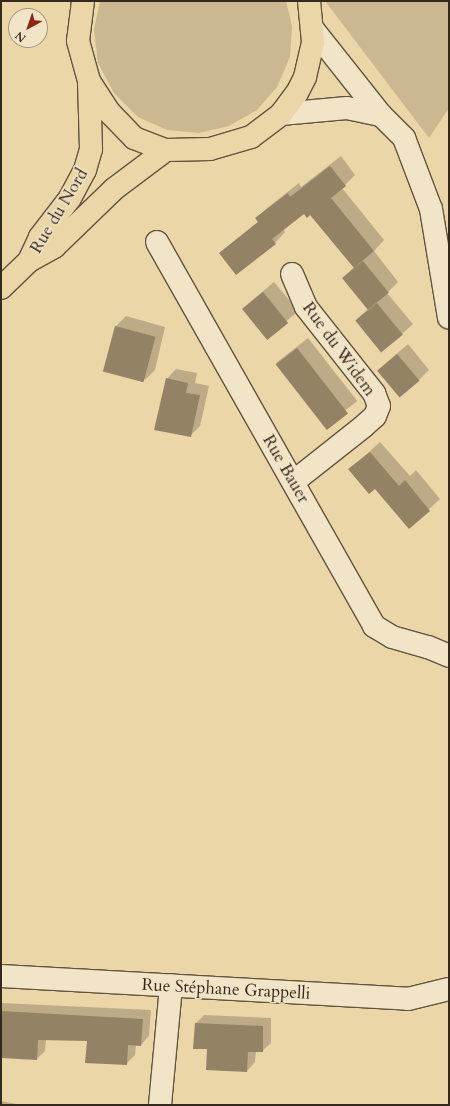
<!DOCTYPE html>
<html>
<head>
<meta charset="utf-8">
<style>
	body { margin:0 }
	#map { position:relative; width:450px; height:1106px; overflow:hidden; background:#ebd6a8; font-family:Cardo,serif }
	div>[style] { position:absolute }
	.green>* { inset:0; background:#ccb890 }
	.shadow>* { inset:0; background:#0003; transform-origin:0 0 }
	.building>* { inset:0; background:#948265; transform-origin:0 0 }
	.roads { filter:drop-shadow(1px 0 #62543f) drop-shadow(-1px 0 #62543f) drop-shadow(0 1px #62543f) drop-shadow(0 -1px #62543f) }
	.minor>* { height:22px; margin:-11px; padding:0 11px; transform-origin:11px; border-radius:11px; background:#f2e4c6 }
	.major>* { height:22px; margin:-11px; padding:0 11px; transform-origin:11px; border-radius:11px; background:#ebd6a8 }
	span { translate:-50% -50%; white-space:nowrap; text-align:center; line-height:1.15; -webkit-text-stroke:3px #f2e4c6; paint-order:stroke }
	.street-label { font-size:17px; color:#35281c }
	.frame { position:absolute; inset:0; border:2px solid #35281c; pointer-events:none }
	.north { position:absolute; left:8px; top:8px; width:40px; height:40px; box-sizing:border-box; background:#f2e4c6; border:1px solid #a69982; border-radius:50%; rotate:220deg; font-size:11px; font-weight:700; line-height:16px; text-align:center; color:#35281c }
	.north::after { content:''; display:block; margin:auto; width:14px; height:18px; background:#8f2418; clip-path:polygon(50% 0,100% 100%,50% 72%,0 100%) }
</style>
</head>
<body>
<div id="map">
	<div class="green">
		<i style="clip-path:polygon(100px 1px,286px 1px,292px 26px,290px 57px,277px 87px,257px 110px,229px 126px,199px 133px,167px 130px,138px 117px,114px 93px,98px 63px,94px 30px)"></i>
		<i style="clip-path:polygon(325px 1px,449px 1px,449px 108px,429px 138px)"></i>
	</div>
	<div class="shadow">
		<i style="clip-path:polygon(341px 156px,355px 175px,342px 188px,384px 240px,374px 251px,398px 282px,387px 293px,413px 324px,402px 334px,356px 320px,368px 309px,343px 278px,354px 267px,310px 213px,304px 212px,283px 229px,285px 232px,275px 243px,221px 253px,259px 221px,257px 218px,267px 208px,299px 183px,301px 187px)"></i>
		<i style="left:274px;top:282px;width:38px;height:41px;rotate:50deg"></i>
		<i style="clip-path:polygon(126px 316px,165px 327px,155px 370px,145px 380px,116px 326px)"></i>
		<i style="left:308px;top:338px;width:80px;height:41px;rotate:52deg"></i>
		<i style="clip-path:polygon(408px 344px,429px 370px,419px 380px,378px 370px)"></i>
		<i style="clip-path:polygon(176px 369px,197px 373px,195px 383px,209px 386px,200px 426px,190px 436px,167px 379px)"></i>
		<i style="clip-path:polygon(380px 442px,410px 476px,416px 470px,440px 499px,409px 528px,375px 487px,350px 469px)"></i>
		<i style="clip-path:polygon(1px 1003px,151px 1010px,149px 1036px,141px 1045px,136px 1045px,135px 1055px,126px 1064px,88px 1040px,46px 1039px,45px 1051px,37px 1059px,1px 1057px)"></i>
		<i style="clip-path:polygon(204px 1015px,271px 1018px,271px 1043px,262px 1051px,256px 1051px,255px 1062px,247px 1071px,208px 1048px,196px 1023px)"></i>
		<i style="clip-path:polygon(1px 1101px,16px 1104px,15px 1105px,1px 1105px)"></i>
	</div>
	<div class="building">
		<i style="clip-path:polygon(330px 166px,346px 186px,331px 198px,374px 251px,354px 268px,310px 215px,307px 218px,304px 214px,272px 239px,276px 244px,236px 275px,219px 253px,258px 222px,255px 218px,288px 193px,290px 197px)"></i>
		<i style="left:363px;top:261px;width:41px;height:27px;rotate:51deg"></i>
		<i style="left:263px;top:292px;width:40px;height:27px;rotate:51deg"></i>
		<i style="left:377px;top:303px;width:41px;height:28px;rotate:51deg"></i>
		<i style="left:115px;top:326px;width:42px;height:47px;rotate:15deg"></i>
		<i style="left:297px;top:348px;width:83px;height:27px;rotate:52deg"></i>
		<i style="left:397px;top:354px;width:35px;height:26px;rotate:50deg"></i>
		<i style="clip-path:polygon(166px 378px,188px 383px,186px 393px,200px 395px,191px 437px,154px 430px)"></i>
		<i style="clip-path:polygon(370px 452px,399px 486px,405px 480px,430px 511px,409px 529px,375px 489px,369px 494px,348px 469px)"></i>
		<i style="clip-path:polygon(1px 1011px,143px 1019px,141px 1046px,128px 1045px,127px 1065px,85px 1063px,87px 1041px,38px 1040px,37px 1060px,1px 1058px)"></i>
		<i style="clip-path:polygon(195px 1023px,263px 1026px,263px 1052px,248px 1052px,247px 1072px,206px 1070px,207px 1049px,193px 1049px)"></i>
	</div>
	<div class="roads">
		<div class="minor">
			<i style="left:312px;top:28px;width:111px;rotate:51.6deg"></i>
			<i style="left:381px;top:115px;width:33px;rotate:45deg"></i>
			<i style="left:404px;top:138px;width:76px;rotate:69.2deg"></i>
			<i style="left:431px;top:209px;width:110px;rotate:80.6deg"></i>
			<i style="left:281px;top:114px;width:66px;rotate:-5.2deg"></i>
			<i style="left:347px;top:108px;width:35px;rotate:12deg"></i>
			<i style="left:157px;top:242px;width:441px;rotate:60.5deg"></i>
			<i style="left:374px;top:626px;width:21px;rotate:31deg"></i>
			<i style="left:392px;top:637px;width:37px;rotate:16deg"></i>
			<i style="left:428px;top:647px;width:23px;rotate:23deg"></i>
			<i style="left:292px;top:274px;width:36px;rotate:67deg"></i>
			<i style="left:306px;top:307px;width:110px;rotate:51.7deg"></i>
			<i style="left:374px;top:393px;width:14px;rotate:69deg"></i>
			<i style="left:379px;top:406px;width:11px;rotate:112deg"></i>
			<i style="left:375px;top:416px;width:15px;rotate:138deg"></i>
			<i style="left:364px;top:426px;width:90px;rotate:141.7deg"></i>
			<i style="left:1px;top:976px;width:408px;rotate:3.2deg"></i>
			<i style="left:408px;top:999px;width:42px;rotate:-13.7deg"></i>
			<i style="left:160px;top:1105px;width:120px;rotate:-84.7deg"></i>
		</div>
		<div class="major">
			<i style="left:83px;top:1px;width:40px;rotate:97.1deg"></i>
			<i style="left:78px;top:41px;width:41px;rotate:74.6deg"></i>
			<i style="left:89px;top:81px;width:38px;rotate:57deg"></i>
			<i style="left:110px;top:113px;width:35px;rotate:46deg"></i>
			<i style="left:134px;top:138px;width:34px;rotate:21deg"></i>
			<i style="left:166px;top:150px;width:44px;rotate:-1.3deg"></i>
			<i style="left:210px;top:149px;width:43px;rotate:-16.3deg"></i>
			<i style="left:251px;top:137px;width:38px;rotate:-37deg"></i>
			<i style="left:281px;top:114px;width:26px;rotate:-53deg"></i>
			<i style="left:297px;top:93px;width:18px;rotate:-63deg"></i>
			<i style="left:305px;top:77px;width:36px;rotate:-77deg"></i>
			<i style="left:313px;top:42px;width:41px;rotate:-95.6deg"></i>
			<i style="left:29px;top:261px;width:26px;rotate:-65deg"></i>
			<i style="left:40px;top:237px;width:49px;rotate:-52.4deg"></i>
			<i style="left:70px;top:198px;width:32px;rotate:-62deg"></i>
			<i style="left:85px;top:170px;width:22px;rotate:-74deg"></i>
			<i style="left:91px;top:149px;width:68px;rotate:-91.7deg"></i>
			<i style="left:1px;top:288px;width:39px;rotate:-44deg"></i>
			<i style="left:29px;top:261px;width:29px;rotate:-29deg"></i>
			<i style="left:54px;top:247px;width:83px;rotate:-44deg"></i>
			<i style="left:114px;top:189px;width:65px;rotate:-36.9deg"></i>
		</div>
	</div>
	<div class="street-label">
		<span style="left:59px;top:211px;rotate:-59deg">Rue du Nord</span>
		<span style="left:339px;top:349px;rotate:54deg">Rue du Widem</span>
		<span style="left:286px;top:469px;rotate:60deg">Rue Bauer</span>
		<span style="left:226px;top:989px;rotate:3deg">Rue Stéphane Grappelli</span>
	</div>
	<div class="frame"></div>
	<div class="north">N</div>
</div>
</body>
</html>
